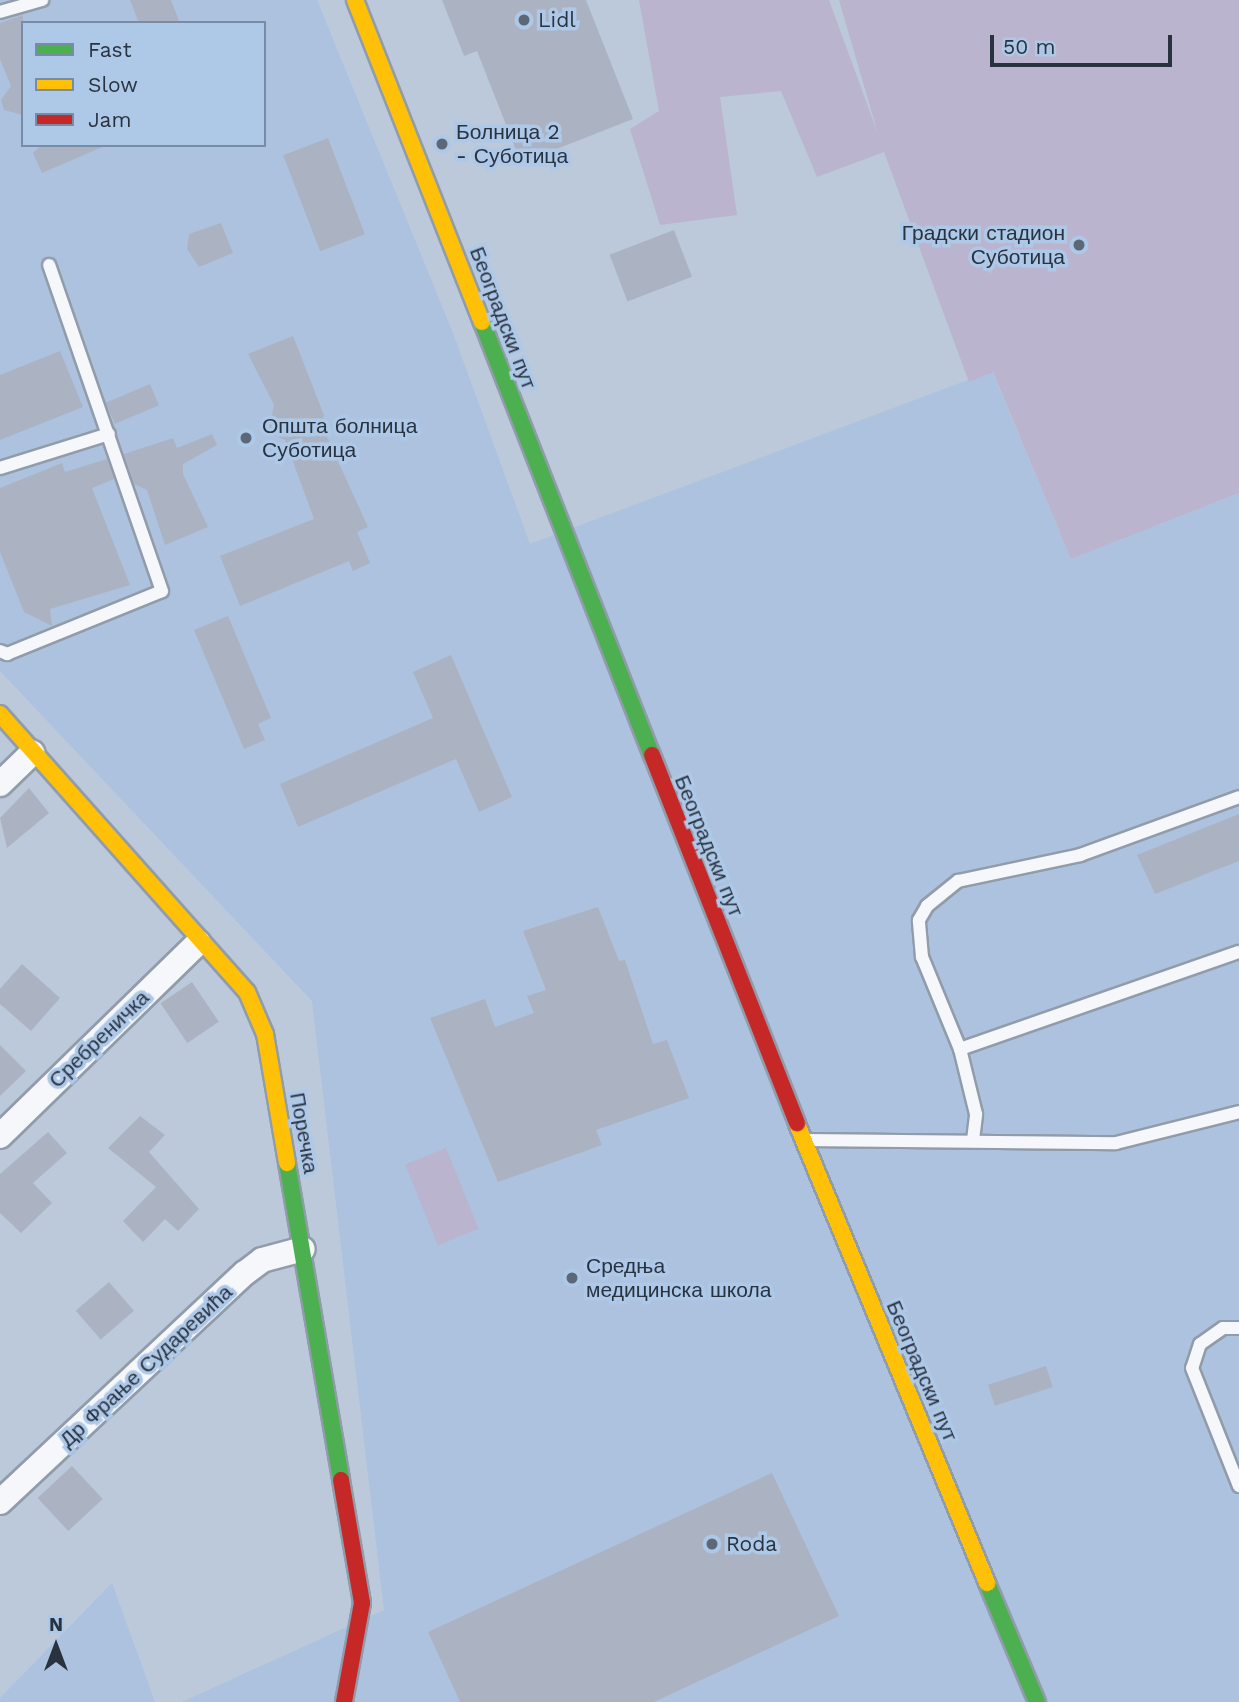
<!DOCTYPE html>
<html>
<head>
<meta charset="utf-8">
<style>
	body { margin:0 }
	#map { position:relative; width:1239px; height:1702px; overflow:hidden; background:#bbc9db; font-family:"Work Sans",sans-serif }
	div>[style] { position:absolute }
	.built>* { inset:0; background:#acc2df }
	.green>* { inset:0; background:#bab4cf; transform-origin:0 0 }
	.building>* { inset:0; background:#abb3c2; transform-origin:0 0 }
	.roads { filter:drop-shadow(2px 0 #919caa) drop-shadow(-2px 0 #919caa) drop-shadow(0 2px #919caa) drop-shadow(0 -2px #919caa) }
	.lane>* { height:12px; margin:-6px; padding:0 6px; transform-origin:6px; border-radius:6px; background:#f5f7fa }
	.street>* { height:24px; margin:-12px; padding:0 12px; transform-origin:12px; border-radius:12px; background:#f5f7fa }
	.fast>* { height:16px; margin:-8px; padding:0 8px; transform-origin:8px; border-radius:8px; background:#4caf50 }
	.slow>* { height:16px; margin:-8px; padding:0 8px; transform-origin:8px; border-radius:8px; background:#ffc107 }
	.jam>* { height:16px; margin:-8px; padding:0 8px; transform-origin:8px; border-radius:8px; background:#c62828 }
	.dots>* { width:19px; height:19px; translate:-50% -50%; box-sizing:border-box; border:4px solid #aec8e8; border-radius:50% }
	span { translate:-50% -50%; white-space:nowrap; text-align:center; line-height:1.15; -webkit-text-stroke:7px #aec8e8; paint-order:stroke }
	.poi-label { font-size:21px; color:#293340 }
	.left { translate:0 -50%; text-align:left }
	.right { translate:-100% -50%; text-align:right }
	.street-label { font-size:21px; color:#293340 }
	.legend { position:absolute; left:21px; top:21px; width:245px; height:126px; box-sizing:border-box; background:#aec8e8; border:2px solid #798ca5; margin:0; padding:9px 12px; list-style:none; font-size:21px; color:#293340 }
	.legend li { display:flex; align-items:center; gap:14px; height:35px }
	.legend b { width:35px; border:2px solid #798ca5 }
	.north { position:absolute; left:21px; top:1611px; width:70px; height:70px; -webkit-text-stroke:5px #aec8e8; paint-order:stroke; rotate:0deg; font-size:19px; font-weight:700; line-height:28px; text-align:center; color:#293340 }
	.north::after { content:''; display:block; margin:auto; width:24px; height:32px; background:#293340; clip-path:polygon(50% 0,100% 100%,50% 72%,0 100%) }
	.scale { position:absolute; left:990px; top:35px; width:182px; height:32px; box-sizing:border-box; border:4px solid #293340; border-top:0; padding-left:9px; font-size:21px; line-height:24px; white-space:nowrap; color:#293340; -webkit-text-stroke:5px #aec8e8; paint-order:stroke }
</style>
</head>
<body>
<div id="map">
	<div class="built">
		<i style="clip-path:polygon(evenodd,0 0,317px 0,453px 333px,530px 544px,992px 371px,1071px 559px,1239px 493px,1239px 1702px,182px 1702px,384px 1610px,312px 1001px,0 671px,0 0,23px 23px,264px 23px,264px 145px,23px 145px,23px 23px)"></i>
		<i style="clip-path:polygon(112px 1583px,155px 1702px,0 1702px,0 1698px)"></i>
	</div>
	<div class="green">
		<i style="clip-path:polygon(639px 0,829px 0,878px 134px,839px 0,1239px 0,1239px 493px,1071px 559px,993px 372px,969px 382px,884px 152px,817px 177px,781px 91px,720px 97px,737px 215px,660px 225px,630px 129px,659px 111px)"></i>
		<i style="left:446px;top:1148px;width:87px;height:44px;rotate:68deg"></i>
	</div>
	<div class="building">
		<i style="clip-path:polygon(130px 0,171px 0,180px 23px,139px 23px)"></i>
		<i style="clip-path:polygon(442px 0,586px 0,633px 119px,521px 163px,477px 51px,464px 56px)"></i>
		<i style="clip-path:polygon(23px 15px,23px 115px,4px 110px,1px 100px,11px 86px,0 59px,0 23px)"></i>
		<i style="left:328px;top:138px;width:103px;height:48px;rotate:69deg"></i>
		<i style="clip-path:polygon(41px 145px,107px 145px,42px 173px,33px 153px)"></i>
		<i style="clip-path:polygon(221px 223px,233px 253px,199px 267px,187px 249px,189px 234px)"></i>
		<i style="left:674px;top:230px;width:50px;height:69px;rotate:69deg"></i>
		<i style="clip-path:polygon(293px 336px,324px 415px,322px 426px,368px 527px,357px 532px,370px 563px,353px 571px,349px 561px,240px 606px,220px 556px,314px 519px,285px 440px,268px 433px,274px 405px,248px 354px)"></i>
		<i style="clip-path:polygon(60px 351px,83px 407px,0 440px,0 375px)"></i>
		<i style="left:150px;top:384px;width:23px;height:48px;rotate:67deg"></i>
		<i style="clip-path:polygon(212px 434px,217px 445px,183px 464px,183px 474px,208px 527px,165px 545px,147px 490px,134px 484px,124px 454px,173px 438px,177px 448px)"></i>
		<i style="clip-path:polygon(107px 459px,114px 479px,92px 488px,130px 585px,50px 609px,52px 626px,24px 612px,0 552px,0 488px,62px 463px,65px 472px)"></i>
		<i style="clip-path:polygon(228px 616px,271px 718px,258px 724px,265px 740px,244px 749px,194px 630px)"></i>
		<i style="clip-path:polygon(451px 655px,512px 797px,479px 812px,456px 759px,298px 827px,280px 784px,433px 718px,413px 672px)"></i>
		<i style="clip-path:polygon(29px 788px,49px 813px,7px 848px,0 818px)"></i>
		<i style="clip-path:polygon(1239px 814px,1239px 861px,1155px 894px,1137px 855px)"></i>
		<i style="clip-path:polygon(598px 907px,619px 961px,625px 960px,653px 1044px,667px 1040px,689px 1098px,596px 1130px,602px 1145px,498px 1182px,430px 1018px,485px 999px,495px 1027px,534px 1013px,527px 996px,546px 990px,523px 931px)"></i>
		<i style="clip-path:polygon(22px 964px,60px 998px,31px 1031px,0 1004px,0 989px)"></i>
		<i style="left:192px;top:982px;width:48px;height:38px;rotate:56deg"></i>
		<i style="clip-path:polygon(0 1045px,26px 1071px,0 1096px)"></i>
		<i style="clip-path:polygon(140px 1116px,165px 1135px,149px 1152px,199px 1209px,178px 1231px,165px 1219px,143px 1242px,123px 1221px,156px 1187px,108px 1148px)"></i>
		<i style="clip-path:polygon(48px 1132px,67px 1153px,33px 1183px,52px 1203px,21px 1233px,0 1213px,0 1174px)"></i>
		<i style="left:109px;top:1282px;width:38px;height:44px;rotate:49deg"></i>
		<i style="left:1046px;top:1366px;width:22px;height:61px;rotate:72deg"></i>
		<i style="left:72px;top:1466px;width:45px;height:47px;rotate:47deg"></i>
		<i style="clip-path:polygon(772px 1473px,839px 1616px,654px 1702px,460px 1702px,428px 1632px)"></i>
	</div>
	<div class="roads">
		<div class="lane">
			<i style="left:0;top:12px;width:44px;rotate:-15.9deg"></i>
			<i style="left:0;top:468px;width:114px;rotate:-17.3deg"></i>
			<i style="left:0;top:651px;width:8px;rotate:23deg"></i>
			<i style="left:7px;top:654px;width:167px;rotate:-22.1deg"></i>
			<i style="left:162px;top:591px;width:345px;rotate:-109.1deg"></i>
			<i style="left:960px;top:1049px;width:295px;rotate:-19.2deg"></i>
			<i style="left:806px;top:1140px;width:310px;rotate:0.6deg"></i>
			<i style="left:1116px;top:1143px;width:127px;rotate:-14.1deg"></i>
			<i style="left:973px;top:1140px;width:26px;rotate:-83deg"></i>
			<i style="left:976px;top:1114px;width:67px;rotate:-103.8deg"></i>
			<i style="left:960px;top:1049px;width:100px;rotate:-112.4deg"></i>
			<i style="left:922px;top:957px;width:37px;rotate:-95deg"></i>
			<i style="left:919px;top:920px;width:16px;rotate:-60deg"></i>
			<i style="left:927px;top:906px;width:40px;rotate:-39deg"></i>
			<i style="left:958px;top:881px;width:125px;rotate:-12deg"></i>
			<i style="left:1080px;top:855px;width:169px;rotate:-20deg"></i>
			<i style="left:1239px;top:1328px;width:16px;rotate:180deg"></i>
			<i style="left:1223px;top:1328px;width:28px;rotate:145deg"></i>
			<i style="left:1200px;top:1344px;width:25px;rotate:108deg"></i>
			<i style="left:1192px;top:1368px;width:127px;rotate:68.3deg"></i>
		</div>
		<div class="street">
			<i style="left:0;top:784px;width:45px;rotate:-44.1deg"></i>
			<i style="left:0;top:1136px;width:277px;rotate:-44.3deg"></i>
			<i style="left:0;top:1502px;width:335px;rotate:-43.1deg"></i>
			<i style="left:245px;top:1273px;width:21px;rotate:-37deg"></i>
			<i style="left:262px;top:1260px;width:42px;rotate:-15deg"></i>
		</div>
		<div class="fast">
			<i style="left:482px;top:322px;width:465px;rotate:68.6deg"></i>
			<i style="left:287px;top:1163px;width:322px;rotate:80.3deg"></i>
			<i style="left:987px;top:1583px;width:129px;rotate:67.2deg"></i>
		</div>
		<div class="slow">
			<i style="left:355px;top:0;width:346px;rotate:68.5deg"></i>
			<i style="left:0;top:714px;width:372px;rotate:48.4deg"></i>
			<i style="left:247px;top:992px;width:46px;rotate:66.8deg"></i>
			<i style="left:265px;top:1034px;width:131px;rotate:80.3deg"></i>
			<i style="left:797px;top:1124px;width:497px;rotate:67.5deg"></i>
		</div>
		<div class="jam">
			<i style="left:652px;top:755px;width:396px;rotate:68.5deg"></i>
			<i style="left:341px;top:1480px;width:125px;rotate:80.3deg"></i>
			<i style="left:362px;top:1603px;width:101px;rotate:100.3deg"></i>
		</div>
	</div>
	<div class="dots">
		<i style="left:524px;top:20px;background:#5c6876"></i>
		<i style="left:442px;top:144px;background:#5c6876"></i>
		<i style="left:1079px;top:245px;background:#5c6876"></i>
		<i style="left:246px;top:438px;background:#5c6876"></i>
		<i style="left:572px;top:1278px;background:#5c6876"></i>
		<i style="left:712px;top:1544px;background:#5c6876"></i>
	</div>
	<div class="poi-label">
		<span class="left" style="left:538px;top:20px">Lidl</span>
		<span class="left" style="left:456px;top:144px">Болница 2<br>- Суботица</span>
		<span class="right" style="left:1065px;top:245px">Градски стадион<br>Суботица</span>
		<span class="left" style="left:262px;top:438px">Општа болница<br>Суботица</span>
		<span class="left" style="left:586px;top:1278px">Средња<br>медицинска школа</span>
		<span class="left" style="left:726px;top:1544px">Roda</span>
	</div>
	<div class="street-label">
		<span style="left:503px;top:318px;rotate:69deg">Београдски пут</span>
		<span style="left:709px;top:846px;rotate:68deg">Београдски пут</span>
		<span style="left:99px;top:1039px;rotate:-44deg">Сребреничка</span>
		<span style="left:304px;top:1133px;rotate:80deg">Поречка</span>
		<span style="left:146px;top:1366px;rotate:-43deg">Др Фрање Сударевића</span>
		<span style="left:922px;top:1371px;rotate:67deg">Београдски пут</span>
	</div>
	<ul class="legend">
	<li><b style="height:9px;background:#4caf50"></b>Fast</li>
	<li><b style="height:9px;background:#ffc107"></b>Slow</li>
	<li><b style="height:9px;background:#c62828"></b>Jam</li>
	</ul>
	<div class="north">N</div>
	<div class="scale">50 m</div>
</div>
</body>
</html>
